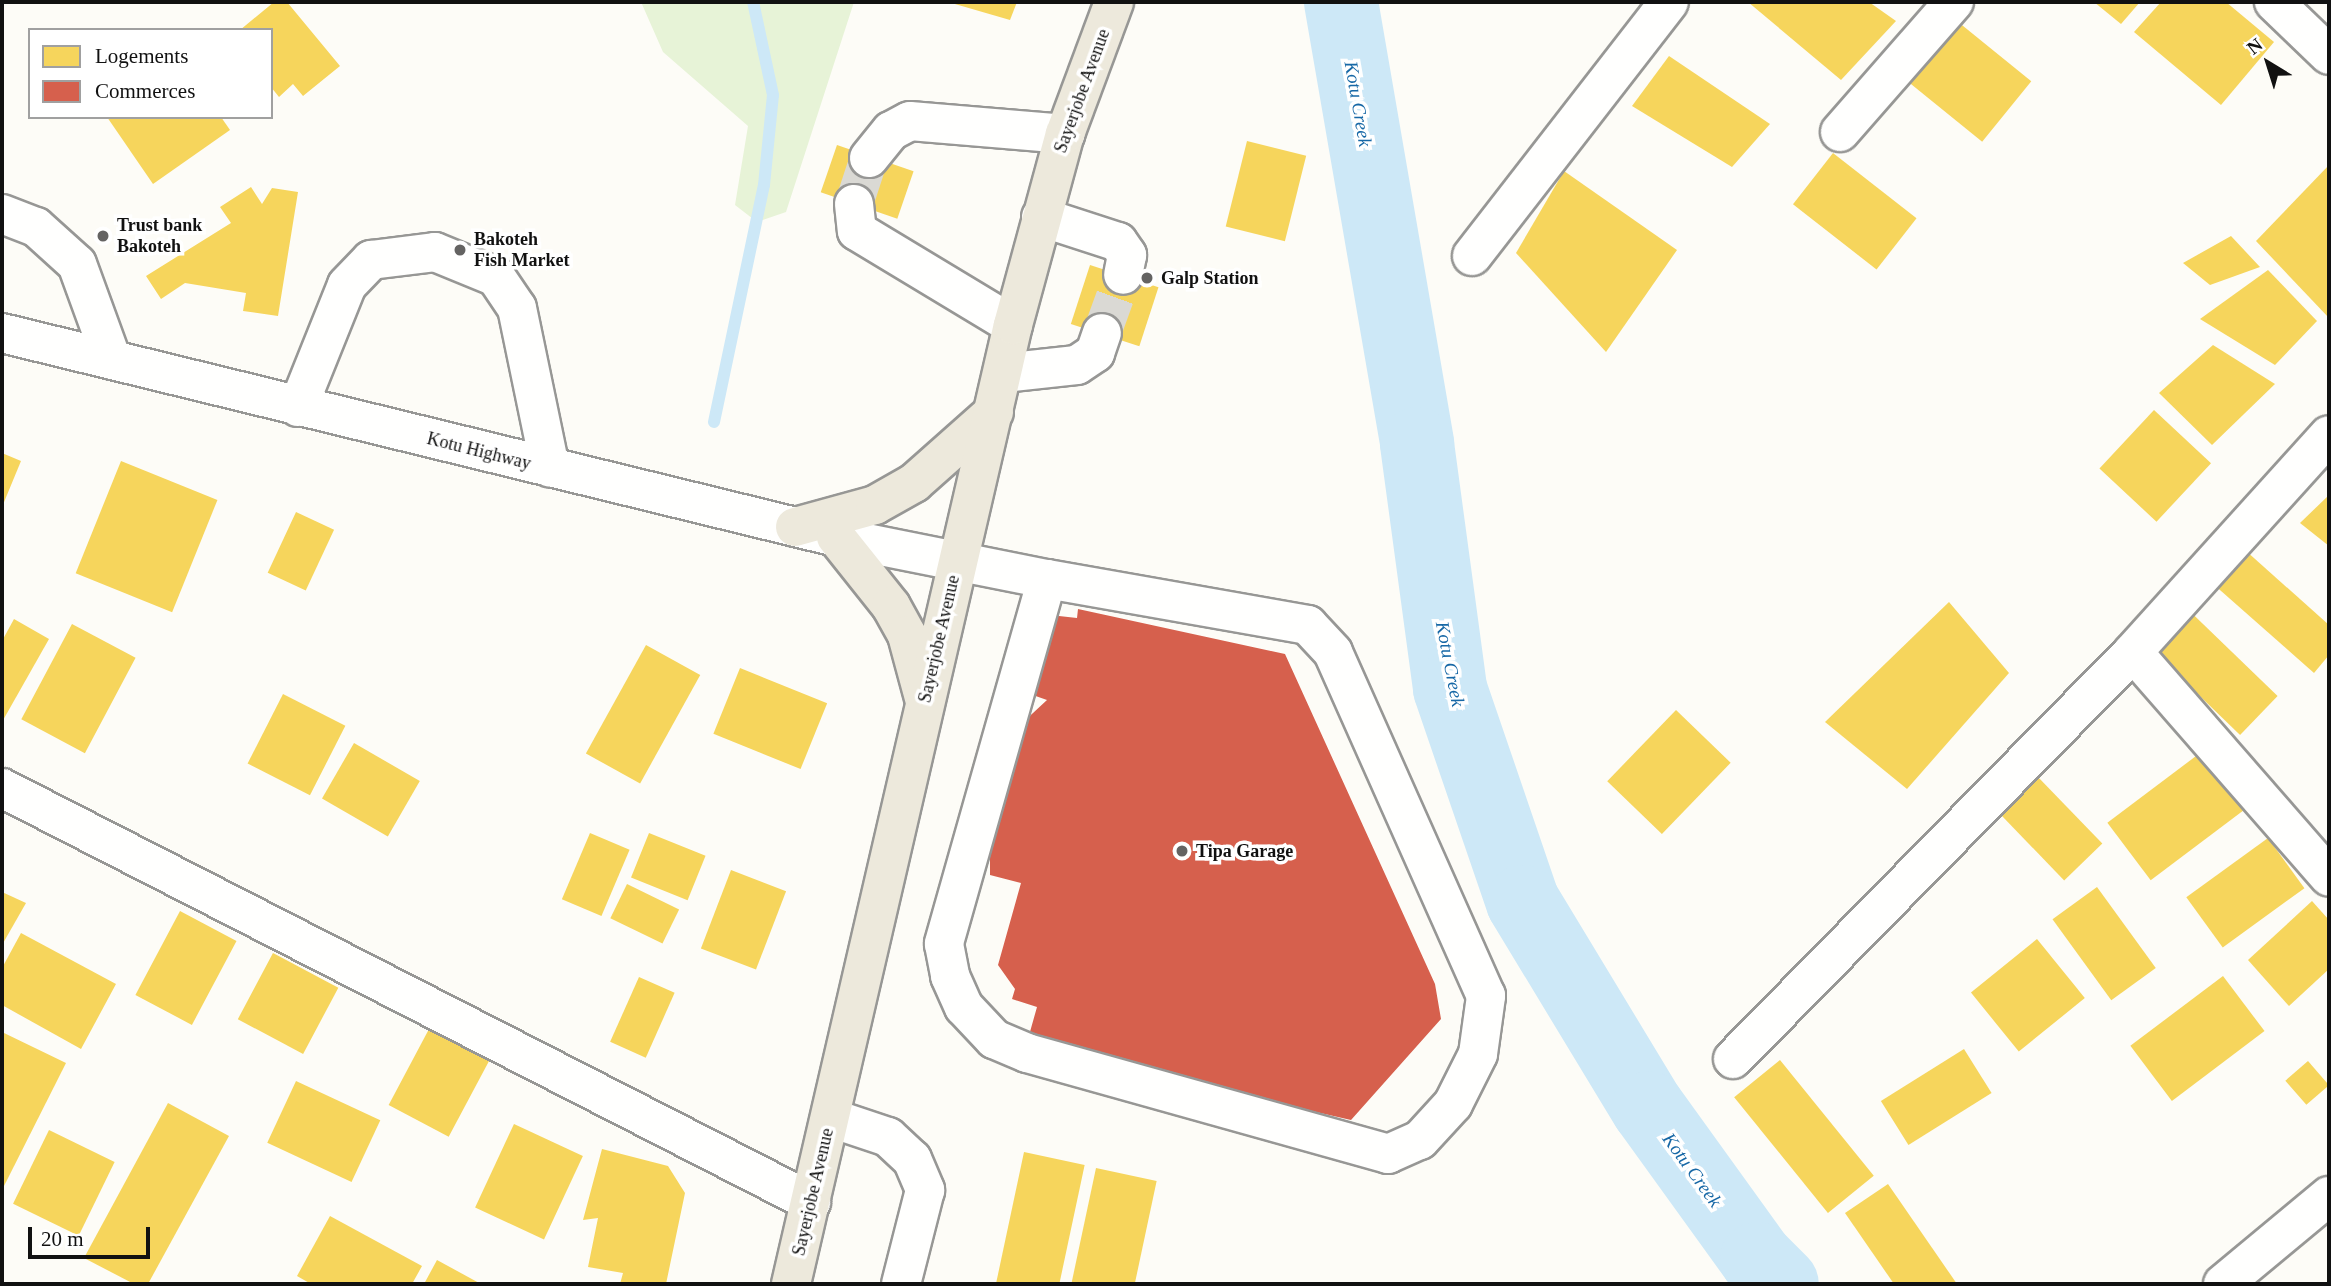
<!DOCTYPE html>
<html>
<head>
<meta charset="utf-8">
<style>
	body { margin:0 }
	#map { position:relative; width:2331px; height:1286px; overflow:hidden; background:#fdfcf7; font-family:Georgia,serif }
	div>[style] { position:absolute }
	.green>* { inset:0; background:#e7f3d7 }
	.homes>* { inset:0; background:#f6d55c; transform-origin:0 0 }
	.shops>* { inset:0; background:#d6604d }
	.stream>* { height:12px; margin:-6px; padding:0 6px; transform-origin:6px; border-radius:6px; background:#cde8f7 }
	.river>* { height:74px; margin:-37px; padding:0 37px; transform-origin:37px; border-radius:37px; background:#cde8f7 }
	.minor-tunnel>* { height:38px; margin-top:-19px; transform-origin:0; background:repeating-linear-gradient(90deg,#dad9d4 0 38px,transparent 0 57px) }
	.roads { filter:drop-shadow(2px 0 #979795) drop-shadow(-2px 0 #979795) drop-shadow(0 2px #979795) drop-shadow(0 -2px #979795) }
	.minor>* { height:38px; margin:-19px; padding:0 19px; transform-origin:19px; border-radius:19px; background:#fffffe }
	.major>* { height:38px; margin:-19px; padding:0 19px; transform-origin:19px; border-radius:19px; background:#ede9dc }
	.dots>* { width:19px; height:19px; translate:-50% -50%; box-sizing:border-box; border:4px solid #fff; border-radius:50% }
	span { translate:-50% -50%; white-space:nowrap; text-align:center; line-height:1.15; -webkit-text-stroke:7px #fff; paint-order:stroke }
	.street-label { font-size:18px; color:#111 }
	.poi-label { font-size:18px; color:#111; font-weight:700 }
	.left { translate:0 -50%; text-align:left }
	.water-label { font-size:19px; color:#1768a6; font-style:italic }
	.frame { position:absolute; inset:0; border:4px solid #111; pointer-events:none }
	.legend { position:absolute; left:28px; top:28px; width:245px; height:91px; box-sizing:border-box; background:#fff; border:2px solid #a0a0a0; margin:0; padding:9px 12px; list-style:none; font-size:21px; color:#111 }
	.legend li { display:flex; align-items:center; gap:14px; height:35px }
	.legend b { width:35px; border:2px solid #a0a0a0 }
	.north { position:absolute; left:2233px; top:28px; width:70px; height:70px; -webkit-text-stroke:5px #fff; paint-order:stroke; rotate:322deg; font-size:19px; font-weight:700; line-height:28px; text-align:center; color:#111 }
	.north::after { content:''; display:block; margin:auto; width:24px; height:32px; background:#111; clip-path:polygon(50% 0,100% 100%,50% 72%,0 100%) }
	.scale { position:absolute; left:28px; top:1227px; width:122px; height:32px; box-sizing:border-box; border:4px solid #111; border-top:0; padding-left:9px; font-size:21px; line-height:24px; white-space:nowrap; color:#111; -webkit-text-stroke:5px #fff; paint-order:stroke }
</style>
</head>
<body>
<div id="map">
	<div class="green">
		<i style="clip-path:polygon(641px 2px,854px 2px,786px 212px,757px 222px,735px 205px,748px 126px,663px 52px)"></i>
	</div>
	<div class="homes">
		<i style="clip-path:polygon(274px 2px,287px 2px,340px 66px,303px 96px,293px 84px,279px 97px,271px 87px,271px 30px,240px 30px)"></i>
		<i style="clip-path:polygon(948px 2px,1017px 2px,1010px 20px)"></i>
		<i style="clip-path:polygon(1748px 2px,1869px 2px,1896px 21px,1841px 80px)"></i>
		<i style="clip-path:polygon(2094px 2px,2140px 2px,2121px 24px)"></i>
		<i style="clip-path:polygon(2161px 2px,2226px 2px,2274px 42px,2221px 105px,2134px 32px)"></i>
		<i style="left:1952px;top:17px;width:102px;height:78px;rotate:39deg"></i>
		<i style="clip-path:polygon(1669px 56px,1770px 124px,1732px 167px,1632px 106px)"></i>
		<i style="clip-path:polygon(107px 117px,221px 117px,230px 130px,153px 184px)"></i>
		<i style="left:1247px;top:141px;width:61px;height:88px;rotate:14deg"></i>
		<i style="left:837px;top:145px;width:81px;height:50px;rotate:19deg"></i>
		<i style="left:1833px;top:153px;width:106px;height:65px;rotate:38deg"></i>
		<i style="clip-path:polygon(2329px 165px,2329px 318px,2256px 241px)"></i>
		<i style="clip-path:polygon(1564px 171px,1677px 250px,1606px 352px,1516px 253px)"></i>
		<i style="clip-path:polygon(251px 187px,262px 204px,272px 188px,298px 192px,278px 316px,243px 311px,246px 293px,185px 283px,161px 299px,146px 276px,231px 223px,220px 207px)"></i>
		<i style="clip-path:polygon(2231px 236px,2260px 267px,2210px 285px,2183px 263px)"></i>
		<i style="left:1090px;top:265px;width:72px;height:62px;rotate:18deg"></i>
		<i style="clip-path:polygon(2268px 270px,2317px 321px,2275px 365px,2200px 319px)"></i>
		<i style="clip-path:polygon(2213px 345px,2275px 384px,2212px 445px,2159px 393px)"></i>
		<i style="left:2154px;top:410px;width:78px;height:80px;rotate:43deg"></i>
		<i style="clip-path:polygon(2px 453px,21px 461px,2px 507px)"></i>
		<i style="left:121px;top:461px;width:104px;height:121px;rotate:22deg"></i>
		<i style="clip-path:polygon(2329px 495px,2329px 546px,2300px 523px)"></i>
		<i style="left:296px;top:512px;width:42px;height:67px;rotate:25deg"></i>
		<i style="clip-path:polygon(2226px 533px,2329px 625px,2329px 655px,2314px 673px,2195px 568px)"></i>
		<i style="left:2174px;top:596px;width:144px;height:54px;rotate:44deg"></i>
		<i style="clip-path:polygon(1949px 602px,2009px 673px,1907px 789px,1825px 722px)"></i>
		<i style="clip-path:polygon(14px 619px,49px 639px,2px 722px,2px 641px)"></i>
		<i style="left:72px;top:624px;width:72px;height:108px;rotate:28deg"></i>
		<i style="left:646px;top:645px;width:62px;height:124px;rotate:29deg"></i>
		<i style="left:740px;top:668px;width:94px;height:71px;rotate:22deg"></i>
		<i style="left:283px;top:694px;width:70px;height:78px;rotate:27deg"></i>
		<i style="left:1676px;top:710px;width:76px;height:99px;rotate:44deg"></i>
		<i style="left:354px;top:743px;width:76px;height:64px;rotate:30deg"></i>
		<i style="left:2204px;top:750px;width:72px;height:121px;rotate:53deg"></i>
		<i style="left:2037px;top:776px;width:94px;height:53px;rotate:46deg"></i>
		<i style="left:590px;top:833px;width:43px;height:72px;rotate:23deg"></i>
		<i style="left:649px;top:833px;width:61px;height:48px;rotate:22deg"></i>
		<i style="left:2268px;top:838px;width:62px;height:101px;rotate:54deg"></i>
		<i style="left:731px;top:870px;width:59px;height:84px;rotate:21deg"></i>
		<i style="left:627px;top:884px;width:58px;height:38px;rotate:26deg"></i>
		<i style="left:2097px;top:887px;width:100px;height:55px;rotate:54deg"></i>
		<i style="clip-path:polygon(2px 892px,26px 903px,2px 945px)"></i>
		<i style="clip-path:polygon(2312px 901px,2329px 920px,2329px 969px,2289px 1006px,2248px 960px)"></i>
		<i style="left:180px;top:911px;width:64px;height:95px;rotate:28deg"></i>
		<i style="clip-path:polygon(21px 933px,116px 984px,81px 1049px,2px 1005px,2px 968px)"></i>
		<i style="left:2037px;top:939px;width:76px;height:85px;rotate:51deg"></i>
		<i style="left:273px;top:953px;width:74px;height:75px;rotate:28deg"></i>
		<i style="left:2223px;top:976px;width:69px;height:116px;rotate:53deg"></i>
		<i style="left:639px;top:977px;width:39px;height:71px;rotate:24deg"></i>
		<i style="left:429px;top:1029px;width:68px;height:86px;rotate:28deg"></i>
		<i style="clip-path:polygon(2px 1032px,66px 1063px,2px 1190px)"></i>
		<i style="left:1964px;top:1049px;width:52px;height:98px;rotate:58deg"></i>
		<i style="left:1780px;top:1060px;width:149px;height:59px;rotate:51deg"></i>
		<i style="left:2308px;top:1061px;width:32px;height:30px;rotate:49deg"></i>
		<i style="left:296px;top:1081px;width:93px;height:68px;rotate:25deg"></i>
		<i style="clip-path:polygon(168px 1103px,229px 1136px,148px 1284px,134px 1284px,84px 1258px)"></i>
		<i style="left:514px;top:1124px;width:76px;height:92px;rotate:25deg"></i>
		<i style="left:49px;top:1130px;width:73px;height:82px;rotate:26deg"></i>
		<i style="clip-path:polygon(602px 1149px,668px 1166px,685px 1193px,666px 1284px,620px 1284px,623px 1273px,588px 1267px,598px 1218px,583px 1220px)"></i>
		<i style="left:1024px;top:1152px;width:62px;height:135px;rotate:12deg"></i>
		<i style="left:1096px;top:1168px;width:62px;height:119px;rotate:12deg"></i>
		<i style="clip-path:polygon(1888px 1184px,1957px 1284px,1894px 1284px,1845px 1213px)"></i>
		<i style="clip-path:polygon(330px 1216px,422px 1266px,412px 1284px,311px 1284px,297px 1276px)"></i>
		<i style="clip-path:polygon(437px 1260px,481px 1284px,424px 1284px)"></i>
	</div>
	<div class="shops">
		<i style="clip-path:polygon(1078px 609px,1285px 654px,1435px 984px,1441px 1019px,1351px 1120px,1026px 1046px,1037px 1007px,1012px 999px,1015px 989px,998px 965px,1021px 883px,990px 875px,990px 827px,1019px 726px,1047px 700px,1027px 693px,1050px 615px,1077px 618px)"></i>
	</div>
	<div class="stream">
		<i style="left:714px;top:422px;width:242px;rotate:-78.1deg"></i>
		<i style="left:764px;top:185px;width:90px;rotate:-84.3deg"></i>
		<i style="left:773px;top:95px;width:95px;rotate:-102.1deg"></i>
	</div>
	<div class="river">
		<i style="left:1341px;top:2px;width:448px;rotate:80.2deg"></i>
		<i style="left:1417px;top:444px;width:247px;rotate:82.3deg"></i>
		<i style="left:1450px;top:689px;width:225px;rotate:71.1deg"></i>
		<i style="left:1523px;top:902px;width:241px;rotate:58.8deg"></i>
		<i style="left:1648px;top:1108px;width:186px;rotate:54.2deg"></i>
		<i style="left:1757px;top:1259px;width:35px;rotate:45deg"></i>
	</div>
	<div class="minor-tunnel">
		<i style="left:854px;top:204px;width:48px;rotate:-71.9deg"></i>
		<i style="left:1102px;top:333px;width:62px;rotate:-70.1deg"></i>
	</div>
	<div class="roads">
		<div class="minor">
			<i style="left:2274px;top:2px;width:76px;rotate:43.9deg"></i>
			<i style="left:1840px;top:132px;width:173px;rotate:-48.8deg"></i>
			<i style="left:869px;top:158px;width:35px;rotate:-51deg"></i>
			<i style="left:891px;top:131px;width:21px;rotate:-28deg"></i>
			<i style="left:910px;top:121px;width:156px;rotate:4.8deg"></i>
			<i style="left:854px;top:204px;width:27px;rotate:84deg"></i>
			<i style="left:857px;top:231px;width:182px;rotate:31.1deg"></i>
			<i style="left:2px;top:214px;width:36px;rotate:21deg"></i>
			<i style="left:36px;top:227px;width:55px;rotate:42.1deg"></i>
			<i style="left:77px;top:264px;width:102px;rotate:70deg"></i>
			<i style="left:1041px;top:217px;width:81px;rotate:18deg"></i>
			<i style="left:1118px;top:242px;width:16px;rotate:55deg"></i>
			<i style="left:1127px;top:255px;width:20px;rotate:101deg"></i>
			<i style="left:1472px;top:256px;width:321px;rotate:-52.2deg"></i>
			<i style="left:2px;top:333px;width:859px;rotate:13.74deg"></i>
			<i style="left:836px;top:537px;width:215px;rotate:11.3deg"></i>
			<i style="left:1047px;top:579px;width:379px;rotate:105.8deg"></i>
			<i style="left:944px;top:944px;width:33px;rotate:79deg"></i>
			<i style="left:950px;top:976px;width:34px;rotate:66deg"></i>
			<i style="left:964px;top:1007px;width:44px;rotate:46.8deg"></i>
			<i style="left:994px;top:1039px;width:36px;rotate:23deg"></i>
			<i style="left:1027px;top:1053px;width:375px;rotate:15.6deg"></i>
			<i style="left:1388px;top:1154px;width:35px;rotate:-24deg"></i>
			<i style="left:1420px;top:1140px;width:49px;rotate:-47.5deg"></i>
			<i style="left:1453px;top:1104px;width:56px;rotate:-63.4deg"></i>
			<i style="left:1478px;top:1054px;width:59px;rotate:-82.1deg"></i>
			<i style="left:1486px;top:996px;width:376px;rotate:-114deg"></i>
			<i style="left:1333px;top:652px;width:37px;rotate:-133deg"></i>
			<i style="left:1308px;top:625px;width:265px;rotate:-170deg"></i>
			<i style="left:1003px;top:373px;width:74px;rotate:-6.2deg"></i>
			<i style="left:1077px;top:365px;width:22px;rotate:-34deg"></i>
			<i style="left:1095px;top:353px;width:21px;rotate:-71deg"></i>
			<i style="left:298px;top:407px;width:131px;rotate:-68.1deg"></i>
			<i style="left:347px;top:285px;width:35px;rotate:-46deg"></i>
			<i style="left:371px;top:260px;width:64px;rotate:-7.1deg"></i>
			<i style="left:435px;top:252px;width:66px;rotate:22.3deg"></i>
			<i style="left:496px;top:277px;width:37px;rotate:56deg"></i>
			<i style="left:517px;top:308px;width:163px;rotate:78.3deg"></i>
			<i style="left:2133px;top:652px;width:298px;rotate:48.9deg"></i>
			<i style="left:2px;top:788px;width:909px;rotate:27.1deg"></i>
			<i style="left:1733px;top:1059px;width:571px;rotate:-45.5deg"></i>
			<i style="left:2133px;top:652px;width:292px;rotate:-47.9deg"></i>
			<i style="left:831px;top:1118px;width:60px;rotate:18.4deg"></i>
			<i style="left:888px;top:1137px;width:33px;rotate:43deg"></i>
			<i style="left:912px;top:1159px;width:34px;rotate:67deg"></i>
			<i style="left:925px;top:1190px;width:97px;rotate:104.3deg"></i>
			<i style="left:2223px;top:1284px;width:138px;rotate:-39.7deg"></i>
		</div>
		<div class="major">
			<i style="left:795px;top:527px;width:83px;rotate:-15.4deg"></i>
			<i style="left:875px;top:505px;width:45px;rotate:-29.4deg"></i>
			<i style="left:914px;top:483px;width:107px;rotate:-41.6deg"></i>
			<i style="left:836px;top:537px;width:88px;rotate:51.4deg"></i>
			<i style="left:891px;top:606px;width:33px;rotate:61deg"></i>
			<i style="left:907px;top:635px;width:65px;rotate:74.9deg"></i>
			<i style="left:791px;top:1284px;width:984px;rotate:-76.97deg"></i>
			<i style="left:1013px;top:325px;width:198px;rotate:-74.8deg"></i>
			<i style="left:1065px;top:134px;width:141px;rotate:-69.6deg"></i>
		</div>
	</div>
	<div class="dots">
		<i style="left:103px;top:236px;background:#646362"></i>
		<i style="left:460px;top:250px;background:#646362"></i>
		<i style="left:1147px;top:278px;background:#646362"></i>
		<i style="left:1182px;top:851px;background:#646362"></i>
	</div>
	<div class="street-label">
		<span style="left:1082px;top:91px;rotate:-70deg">Sayerjobe Avenue</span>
		<span style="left:479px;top:451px;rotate:14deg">Kotu Highway</span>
		<span style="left:939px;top:639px;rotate:-77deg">Sayerjobe Avenue</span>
		<span style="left:813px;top:1192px;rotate:-77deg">Sayerjobe Avenue</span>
	</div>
	<div class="poi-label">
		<span class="left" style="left:117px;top:236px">Trust bank<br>Bakoteh</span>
		<span class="left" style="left:474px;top:250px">Bakoteh<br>Fish Market</span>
		<span class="left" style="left:1161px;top:278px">Galp Station</span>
		<span class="left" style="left:1196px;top:851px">Tipa Garage</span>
	</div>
	<div class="water-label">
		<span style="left:1358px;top:104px;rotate:80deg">Kotu Creek</span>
		<span style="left:1450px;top:664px;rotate:79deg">Kotu Creek</span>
		<span style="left:1692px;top:1170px;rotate:54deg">Kotu Creek</span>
	</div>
	<div class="frame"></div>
	<ul class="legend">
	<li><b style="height:19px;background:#f6d55c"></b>Logements</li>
	<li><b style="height:19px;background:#d6604d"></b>Commerces</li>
	</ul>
	<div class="north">N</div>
	<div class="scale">20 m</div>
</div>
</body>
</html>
